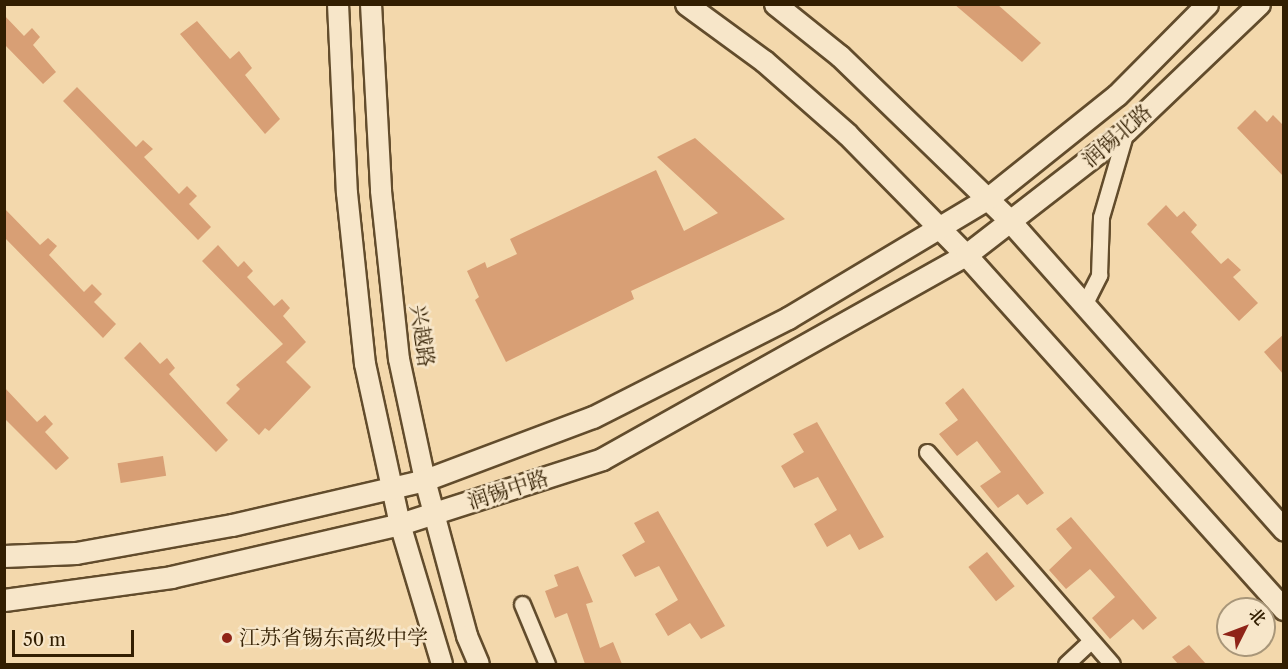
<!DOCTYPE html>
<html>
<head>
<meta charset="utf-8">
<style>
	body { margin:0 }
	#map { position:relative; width:1288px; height:669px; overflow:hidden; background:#f3d8ac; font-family:"Libre Caslon Text","Noto Serif SC",serif }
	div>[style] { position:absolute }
	.building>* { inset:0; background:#d89f75; transform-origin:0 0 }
	.roads { filter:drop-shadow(2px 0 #624c2c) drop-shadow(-2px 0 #624c2c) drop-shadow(0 2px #624c2c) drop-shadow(0 -2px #624c2c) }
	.minor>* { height:15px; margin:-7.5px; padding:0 7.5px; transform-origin:7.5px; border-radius:7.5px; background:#f7e6c9 }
	.tertiary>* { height:20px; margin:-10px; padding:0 10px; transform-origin:10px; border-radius:10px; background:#f7e6c9 }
	.secondary>* { height:21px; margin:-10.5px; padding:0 10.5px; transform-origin:10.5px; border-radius:10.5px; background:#f7e6c9 }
	.dots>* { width:16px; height:16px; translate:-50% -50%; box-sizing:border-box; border:3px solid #f7e6c9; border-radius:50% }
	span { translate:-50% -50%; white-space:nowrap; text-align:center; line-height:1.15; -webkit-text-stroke:5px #f7e6c9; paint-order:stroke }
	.street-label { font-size:21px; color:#321e01 }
	.poi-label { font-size:21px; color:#321e01 }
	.left { translate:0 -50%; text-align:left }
	.frame { position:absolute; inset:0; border:6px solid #321e01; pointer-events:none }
	.north { position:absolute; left:1216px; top:597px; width:60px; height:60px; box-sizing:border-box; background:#f7e6c9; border:2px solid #a89679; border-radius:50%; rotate:48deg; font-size:16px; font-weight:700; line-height:24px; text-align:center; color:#321e01 }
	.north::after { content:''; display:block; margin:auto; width:21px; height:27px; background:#8f2418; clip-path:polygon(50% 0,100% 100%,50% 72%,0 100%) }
	.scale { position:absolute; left:12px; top:630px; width:122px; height:27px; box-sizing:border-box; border:3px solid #321e01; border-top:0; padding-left:8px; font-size:18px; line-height:21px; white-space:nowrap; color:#321e01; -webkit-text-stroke:4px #f7e6c9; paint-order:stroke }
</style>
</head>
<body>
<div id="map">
	<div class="building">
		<i style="clip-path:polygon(954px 4px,997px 4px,1041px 43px,1022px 62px)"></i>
		<i style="clip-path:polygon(4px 15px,24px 36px,32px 28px,40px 37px,33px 45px,56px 72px,43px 84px,4px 44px)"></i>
		<i style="clip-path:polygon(197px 21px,230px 59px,239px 51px,252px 68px,245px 75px,280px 119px,265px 134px,180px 34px)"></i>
		<i style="clip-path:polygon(77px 87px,136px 147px,143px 140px,153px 149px,144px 157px,179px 194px,187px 186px,197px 196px,189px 204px,211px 227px,198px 240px,63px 101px)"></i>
		<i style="clip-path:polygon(1255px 110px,1267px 122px,1273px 115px,1284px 126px,1284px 177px,1237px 128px)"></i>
		<i style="clip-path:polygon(695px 138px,785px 219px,631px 291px,634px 299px,506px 362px,475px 300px,479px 297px,467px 271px,485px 262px,487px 268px,517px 254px,510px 239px,656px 170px,684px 231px,718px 213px,657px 157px)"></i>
		<i style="clip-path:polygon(1166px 205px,1177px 217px,1184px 211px,1197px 225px,1191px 232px,1221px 264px,1228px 258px,1241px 270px,1233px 277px,1258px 303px,1239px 321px,1147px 224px)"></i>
		<i style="clip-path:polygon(4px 208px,40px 245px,48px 238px,57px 246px,49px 255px,84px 292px,92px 284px,102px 294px,94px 302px,116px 324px,103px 338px,4px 237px)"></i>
		<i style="clip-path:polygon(218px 245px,238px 267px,244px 261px,253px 271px,247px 277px,274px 306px,282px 299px,290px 308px,283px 316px,306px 342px,286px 362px,311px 387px,269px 431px,265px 428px,259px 435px,226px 403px,240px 389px,236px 385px,283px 344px,202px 261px)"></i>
		<i style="clip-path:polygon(1284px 334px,1284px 375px,1264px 352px)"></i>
		<i style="clip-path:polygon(140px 342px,160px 364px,167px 358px,175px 368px,169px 374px,228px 440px,216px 452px,124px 358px)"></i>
		<i style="clip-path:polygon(4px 387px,37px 422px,45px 415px,53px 424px,45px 432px,69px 458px,56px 470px,4px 418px)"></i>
		<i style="clip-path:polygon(963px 388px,1044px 493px,1027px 505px,1018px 494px,998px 508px,980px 486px,1001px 472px,977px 441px,957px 456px,939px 434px,958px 420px,945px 403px)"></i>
		<i style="clip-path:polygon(817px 422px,884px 537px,859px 550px,850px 534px,827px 547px,814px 524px,837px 510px,818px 477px,794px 488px,781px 466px,804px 452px,793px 434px)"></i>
		<i style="left:163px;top:456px;width:20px;height:46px;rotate:81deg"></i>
		<i style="clip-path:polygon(658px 511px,725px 626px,701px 639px,690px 623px,668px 636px,655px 614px,678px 600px,659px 566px,635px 577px,622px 555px,645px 542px,634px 523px)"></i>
		<i style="clip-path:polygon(1071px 517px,1157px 618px,1143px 630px,1133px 619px,1110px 639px,1092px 618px,1115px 597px,1090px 569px,1066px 589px,1049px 570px,1072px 548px,1056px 529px)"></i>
		<i style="left:987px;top:552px;width:44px;height:24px;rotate:51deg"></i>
		<i style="clip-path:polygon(578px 566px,593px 602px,586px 604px,600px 648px,613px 642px,622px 664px,585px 664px,567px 613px,555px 618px,545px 591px,558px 586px,554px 575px)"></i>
		<i style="clip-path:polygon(1189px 645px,1206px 664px,1178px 664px,1172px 657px)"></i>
	</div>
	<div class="roads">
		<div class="minor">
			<i style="left:1084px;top:305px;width:34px;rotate:-63deg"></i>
			<i style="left:1099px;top:275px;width:58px;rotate:-88deg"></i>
			<i style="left:1101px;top:217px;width:90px;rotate:-73.8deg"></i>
			<i style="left:927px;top:452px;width:281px;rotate:48.9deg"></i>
			<i style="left:522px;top:604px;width:65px;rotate:67.4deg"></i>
			<i style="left:1066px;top:664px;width:34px;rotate:-43deg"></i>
		</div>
		<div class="tertiary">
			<i style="left:338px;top:4px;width:189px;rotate:87.3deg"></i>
			<i style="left:347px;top:193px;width:172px;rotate:84deg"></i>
			<i style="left:365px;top:364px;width:164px;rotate:77.7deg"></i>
			<i style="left:400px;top:524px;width:146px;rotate:73.3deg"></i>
			<i style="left:371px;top:4px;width:187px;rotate:86.9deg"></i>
			<i style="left:381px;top:191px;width:169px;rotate:83.9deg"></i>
			<i style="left:399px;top:359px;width:124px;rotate:77.9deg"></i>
			<i style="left:425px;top:480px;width:162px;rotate:74.9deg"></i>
			<i style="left:467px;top:636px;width:30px;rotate:67deg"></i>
		</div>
		<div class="secondary">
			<i style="left:686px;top:4px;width:97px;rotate:36.2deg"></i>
			<i style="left:764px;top:61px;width:111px;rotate:41.3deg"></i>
			<i style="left:847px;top:134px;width:170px;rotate:45.5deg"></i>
			<i style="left:966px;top:255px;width:476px;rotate:48.1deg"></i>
			<i style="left:775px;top:4px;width:83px;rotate:38.7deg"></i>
			<i style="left:840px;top:56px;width:235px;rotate:44.1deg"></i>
			<i style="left:1009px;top:220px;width:414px;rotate:48.4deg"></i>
			<i style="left:4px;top:556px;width:72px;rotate:-2.4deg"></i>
			<i style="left:76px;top:553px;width:158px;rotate:-10.2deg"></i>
			<i style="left:232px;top:525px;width:198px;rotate:-13.1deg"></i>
			<i style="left:425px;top:480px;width:179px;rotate:-20.6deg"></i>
			<i style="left:593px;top:417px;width:219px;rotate:-26.9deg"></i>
			<i style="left:788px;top:318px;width:232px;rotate:-30.9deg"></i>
			<i style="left:987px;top:199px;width:166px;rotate:-38.7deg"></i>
			<i style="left:1117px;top:95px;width:128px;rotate:-45.3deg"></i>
			<i style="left:4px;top:600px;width:169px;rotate:-7.8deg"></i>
			<i style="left:171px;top:577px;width:235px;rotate:-13deg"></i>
			<i style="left:400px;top:524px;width:212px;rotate:-17.8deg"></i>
			<i style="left:602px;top:459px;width:417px;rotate:-29.3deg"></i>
			<i style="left:966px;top:255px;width:202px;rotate:-37.8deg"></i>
			<i style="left:1126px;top:131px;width:184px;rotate:-43.7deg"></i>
		</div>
	</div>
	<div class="dots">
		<i style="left:227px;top:638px;background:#8f2418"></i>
	</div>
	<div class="street-label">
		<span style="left:1117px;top:136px;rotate:-41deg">润锡北路</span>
		<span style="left:422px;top:336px;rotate:82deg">兴越路</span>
		<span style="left:508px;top:490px;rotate:-18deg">润锡中路</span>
	</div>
	<div class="poi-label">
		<span class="left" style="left:239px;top:638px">江苏省锡东高级中学</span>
	</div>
	<div class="frame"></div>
	<div class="north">北</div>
	<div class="scale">50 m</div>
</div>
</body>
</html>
